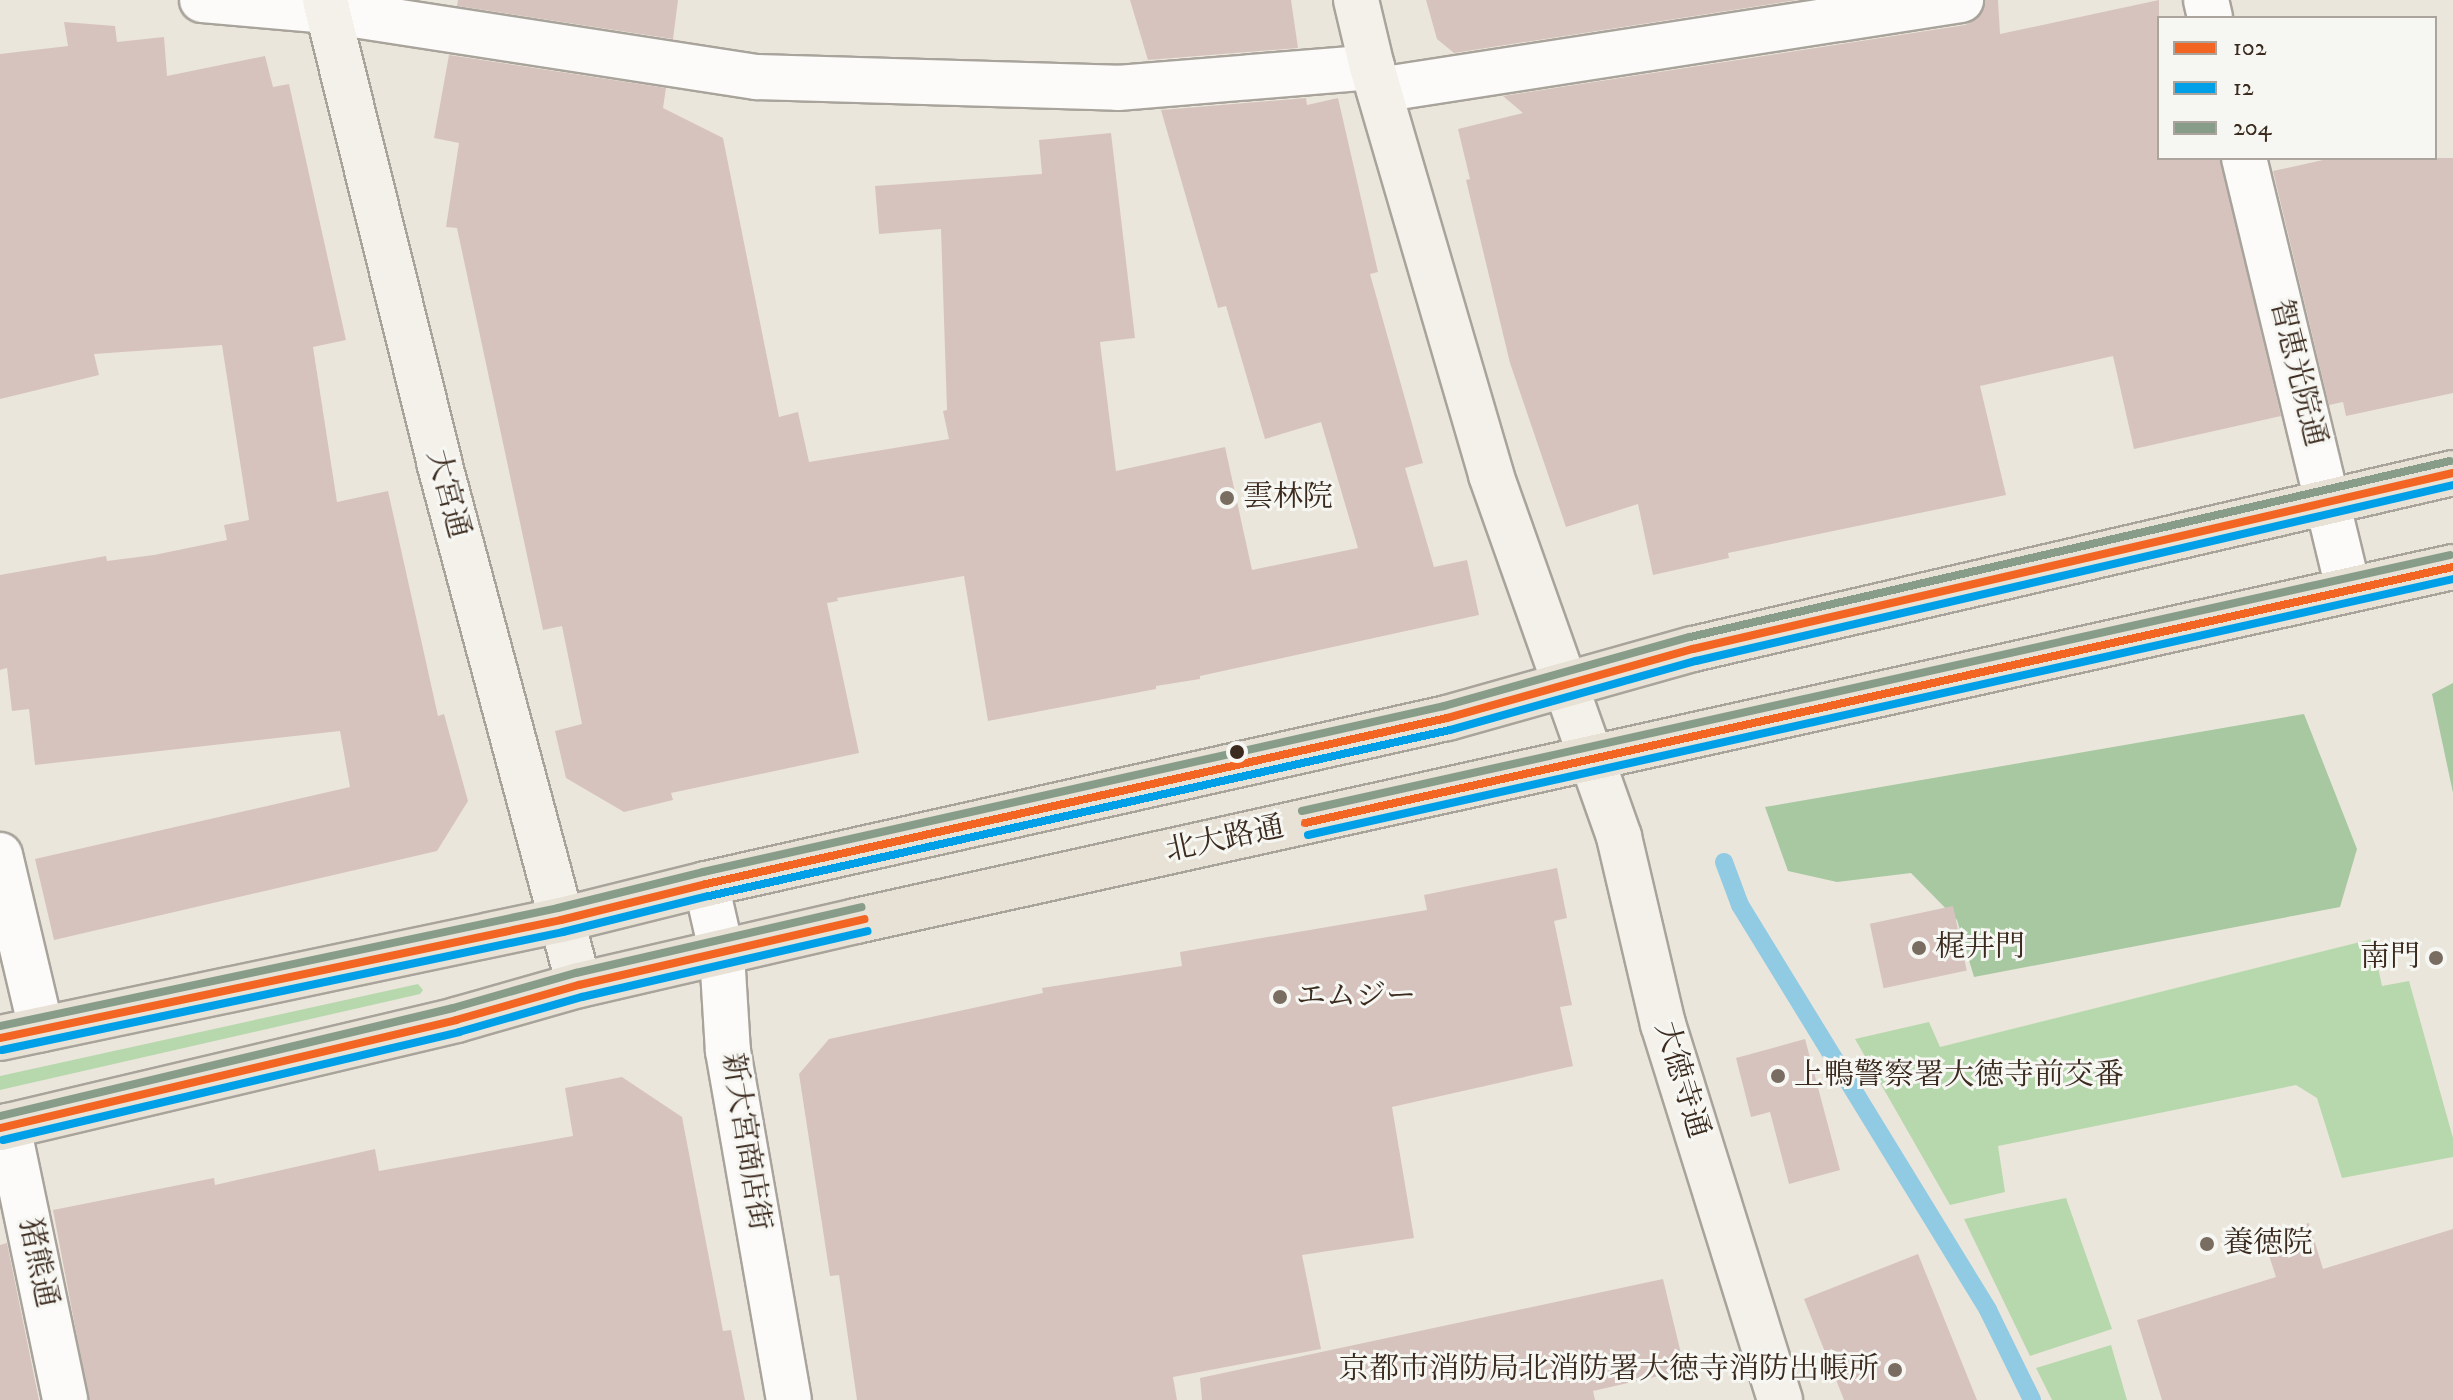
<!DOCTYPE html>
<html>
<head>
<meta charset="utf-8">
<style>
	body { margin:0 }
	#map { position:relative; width:2453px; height:1400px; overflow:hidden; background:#ebe6db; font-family:"IM FELL DW Pica","Noto Serif JP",serif }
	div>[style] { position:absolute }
	.green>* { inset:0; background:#b6d8ac }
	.forest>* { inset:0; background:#a7c8a1 }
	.stream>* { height:18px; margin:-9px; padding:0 9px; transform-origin:9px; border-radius:9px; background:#91cbe3 }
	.building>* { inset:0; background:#d7c3be; transform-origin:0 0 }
	.roads { filter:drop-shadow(2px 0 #a8a39b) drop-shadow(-2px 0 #a8a39b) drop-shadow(0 2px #a8a39b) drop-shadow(0 -2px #a8a39b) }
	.street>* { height:44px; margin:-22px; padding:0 22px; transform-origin:22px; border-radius:22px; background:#fcfbfa }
	.secondary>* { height:44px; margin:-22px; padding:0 22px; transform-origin:22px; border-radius:22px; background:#f4f1eb }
	.primary>* { height:44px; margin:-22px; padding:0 22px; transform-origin:22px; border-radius:22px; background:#e7e2d5 }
	.bus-1>* { height:8px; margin:-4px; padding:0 4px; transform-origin:4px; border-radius:4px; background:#f26522 }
	.bus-2>* { height:8px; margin:-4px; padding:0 4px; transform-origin:4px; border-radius:4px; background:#00a0e9 }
	.bus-3>* { height:8px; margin:-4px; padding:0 4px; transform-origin:4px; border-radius:4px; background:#889d89 }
	.dots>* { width:22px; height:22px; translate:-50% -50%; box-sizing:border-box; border:4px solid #f6f6f2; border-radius:50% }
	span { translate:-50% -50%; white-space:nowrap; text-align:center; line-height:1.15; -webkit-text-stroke:6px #f6f6f2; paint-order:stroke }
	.street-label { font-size:30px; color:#3b2a1e }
	.poi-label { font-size:30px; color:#3b2a1e }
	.left { translate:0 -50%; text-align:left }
	.right { translate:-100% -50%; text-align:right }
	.legend { position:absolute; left:2157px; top:16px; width:280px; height:144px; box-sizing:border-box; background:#f6f6f2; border:2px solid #aba49d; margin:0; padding:10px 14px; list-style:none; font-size:24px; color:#3b2a1e }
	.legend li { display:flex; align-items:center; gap:16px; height:40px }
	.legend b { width:40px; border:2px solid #aba49d }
</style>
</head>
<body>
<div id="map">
	<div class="green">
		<i style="clip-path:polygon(2372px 939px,2382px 986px,2409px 981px,2453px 1138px,2453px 1157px,2342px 1178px,2317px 1098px,2296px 1085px,1998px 1146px,2005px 1192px,1950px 1205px,1855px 1039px,1929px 1022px,1940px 1047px)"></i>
		<i style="clip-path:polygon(418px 984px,423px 990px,420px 994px,0 1090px,0 1076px)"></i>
		<i style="clip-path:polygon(2066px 1198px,2112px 1329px,2030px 1356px,1964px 1219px)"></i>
		<i style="clip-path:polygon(2111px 1345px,2127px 1400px,2052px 1400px,2036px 1368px)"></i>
	</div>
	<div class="forest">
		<i style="clip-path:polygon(2453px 683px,2453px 793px,2432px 694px)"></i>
		<i style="clip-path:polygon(2304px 714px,2357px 849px,2340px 907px,1974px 977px,1957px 920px,1911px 873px,1837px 882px,1788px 871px,1765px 807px)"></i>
	</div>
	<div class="stream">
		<i style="left:1724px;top:862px;width:46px;rotate:69.6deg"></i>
		<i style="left:1740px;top:905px;width:475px;rotate:58.5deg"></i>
		<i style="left:1988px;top:1310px;width:100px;rotate:63.9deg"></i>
	</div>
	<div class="building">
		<i style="clip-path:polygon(458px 0,678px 0,673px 39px,457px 6px)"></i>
		<i style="clip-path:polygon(1130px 0,1291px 0,1298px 48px,1148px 60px)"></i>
		<i style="clip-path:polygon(1426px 0,1797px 0,1454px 53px,1437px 39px)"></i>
		<i style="clip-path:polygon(1985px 0,1998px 0,2000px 34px,2159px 0,2159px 158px,2220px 158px,2281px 416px,2134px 449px,2113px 356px,1980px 386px,2006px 495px,1728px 553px,1729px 558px,1653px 575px,1638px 504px,1566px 527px,1510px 363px,1466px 180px,1470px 179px,1458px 129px,1523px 113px,1503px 96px,1965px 25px,1977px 19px)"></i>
		<i style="clip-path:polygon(64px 22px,115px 26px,117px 42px,164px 37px,167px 76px,265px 56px,273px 87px,289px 84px,346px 340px,313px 347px,337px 502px,388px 491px,438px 716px,444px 714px,468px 801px,437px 851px,54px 940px,35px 859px,350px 787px,340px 731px,35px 765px,29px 709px,12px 711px,7px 668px,0 670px,0 575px,106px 556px,107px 561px,154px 555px,227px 540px,224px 525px,249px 520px,222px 345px,94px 354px,99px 375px,0 399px,0 54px,68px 46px)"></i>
		<i style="clip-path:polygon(449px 55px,666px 88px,663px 108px,723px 138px,779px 417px,798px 412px,809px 462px,949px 439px,943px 411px,947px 410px,941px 229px,879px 234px,875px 186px,1042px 174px,1039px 140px,1111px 133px,1135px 338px,1100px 342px,1116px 471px,1225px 447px,1252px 570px,1358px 548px,1321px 422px,1265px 439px,1226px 306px,1218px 308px,1161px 110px,1306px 98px,1307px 105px,1338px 98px,1378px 272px,1370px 274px,1423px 463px,1405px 468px,1434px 567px,1467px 560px,1479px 615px,1200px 676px,1200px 679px,1156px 686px,1156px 689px,988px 721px,964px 576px,837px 598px,838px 601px,827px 603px,859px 753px,671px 793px,673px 800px,624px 812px,566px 778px,555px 731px,582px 724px,562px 626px,543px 630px,457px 228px,446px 227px,459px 143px,434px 138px)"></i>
		<i style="clip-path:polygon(2332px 158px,2453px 158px,2453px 393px,2346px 416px,2343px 402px,2329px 405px,2273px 171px)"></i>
		<i style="clip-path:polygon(1557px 868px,1567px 918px,1554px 921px,1572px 1005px,1560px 1007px,1573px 1066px,1392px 1107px,1414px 1238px,1302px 1255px,1321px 1349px,1173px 1377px,1177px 1400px,857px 1400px,839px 1275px,830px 1276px,799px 1074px,829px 1039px,1043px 993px,1042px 988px,1182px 966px,1180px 952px,1427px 910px,1424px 895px)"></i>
		<i style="left:1953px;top:906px;width:66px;height:85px;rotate:78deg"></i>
		<i style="clip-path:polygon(1805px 1039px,1840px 1170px,1789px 1184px,1770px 1112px,1751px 1117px,1736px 1058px)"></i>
		<i style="clip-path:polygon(622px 1077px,682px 1117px,723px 1331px,731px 1330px,745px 1400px,89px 1400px,53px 1210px,214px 1178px,215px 1185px,375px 1149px,379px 1171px,573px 1136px,565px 1088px)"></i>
		<i style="clip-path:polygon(2309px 1223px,2323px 1269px,2453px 1229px,2453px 1400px,2162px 1400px,2137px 1320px,2276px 1277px,2263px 1237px)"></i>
		<i style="clip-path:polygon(7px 1243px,39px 1400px,0 1400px,0 1245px)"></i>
		<i style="clip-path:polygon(1918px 1254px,1977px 1400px,1844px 1400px,1804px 1299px)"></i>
		<i style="clip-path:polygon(1663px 1279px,1685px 1370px,1593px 1391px,1595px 1400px,1202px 1400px,1200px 1378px)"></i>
	</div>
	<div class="roads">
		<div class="street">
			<i style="left:202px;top:0;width:127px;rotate:5deg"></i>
			<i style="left:329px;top:11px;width:433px;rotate:8.8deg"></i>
			<i style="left:757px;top:77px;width:361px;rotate:1.7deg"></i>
			<i style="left:1118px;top:88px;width:255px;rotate:-4.7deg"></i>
			<i style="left:2206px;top:0;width:18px;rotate:77deg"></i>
			<i style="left:1379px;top:90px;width:589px;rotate:-8.79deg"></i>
			<i style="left:2244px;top:158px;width:442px;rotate:76.4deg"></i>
			<i style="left:0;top:855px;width:179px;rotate:76.7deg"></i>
			<i style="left:706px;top:884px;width:72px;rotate:77.1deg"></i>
			<i style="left:722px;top:954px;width:97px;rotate:86.5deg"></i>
			<i style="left:728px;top:1051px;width:354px;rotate:80.1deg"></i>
			<i style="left:8px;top:1126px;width:280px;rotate:78.2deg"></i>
		</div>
		<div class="secondary">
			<i style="left:325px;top:0;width:476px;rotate:76.1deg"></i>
			<i style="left:439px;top:462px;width:541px;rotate:75.01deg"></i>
			<i style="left:1356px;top:0;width:69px;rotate:76.6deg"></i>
			<i style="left:1372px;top:67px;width:425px;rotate:73.7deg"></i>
			<i style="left:1491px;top:475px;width:384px;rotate:70.5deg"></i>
			<i style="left:1619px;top:837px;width:192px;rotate:76.8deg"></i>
			<i style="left:1663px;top:1024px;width:394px;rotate:72.7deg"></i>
		</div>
		<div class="primary">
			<i style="left:0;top:1038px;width:573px;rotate:-11.88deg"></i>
			<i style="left:561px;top:920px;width:149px;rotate:-13.9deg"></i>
			<i style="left:706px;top:884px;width:759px;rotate:-12.63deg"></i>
			<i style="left:1447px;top:718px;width:255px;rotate:-15.7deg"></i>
			<i style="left:1693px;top:649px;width:780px;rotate:-13.04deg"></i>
			<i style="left:0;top:1128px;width:469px;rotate:-13.3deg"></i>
			<i style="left:456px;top:1020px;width:128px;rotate:-15.9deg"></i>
			<i style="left:579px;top:985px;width:284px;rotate:-13deg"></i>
			<i style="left:856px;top:921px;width:1636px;rotate:-12.5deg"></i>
		</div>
	</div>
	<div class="bus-1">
		<i style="left:1305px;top:823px;width:1176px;rotate:-12.57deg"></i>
		<i style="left:0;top:1038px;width:573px;rotate:-11.88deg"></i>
		<i style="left:561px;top:920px;width:149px;rotate:-13.9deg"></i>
		<i style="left:706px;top:884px;width:759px;rotate:-12.63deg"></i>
		<i style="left:1447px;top:718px;width:255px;rotate:-15.7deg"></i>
		<i style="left:1693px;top:649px;width:780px;rotate:-13.04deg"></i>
		<i style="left:0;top:1128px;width:469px;rotate:-13.3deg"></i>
		<i style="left:456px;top:1020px;width:128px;rotate:-15.9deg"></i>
		<i style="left:579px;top:985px;width:293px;rotate:-13deg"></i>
	</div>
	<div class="bus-2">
		<i style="left:1308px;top:835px;width:1173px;rotate:-12.6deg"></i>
		<i style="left:2px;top:1050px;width:573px;rotate:-11.88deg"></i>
		<i style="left:563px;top:932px;width:150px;rotate:-13.9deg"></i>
		<i style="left:709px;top:896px;width:759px;rotate:-12.63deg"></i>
		<i style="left:1450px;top:730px;width:255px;rotate:-15.7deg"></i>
		<i style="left:1696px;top:661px;width:777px;rotate:-13.09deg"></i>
		<i style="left:3px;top:1140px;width:469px;rotate:-13.3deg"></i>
		<i style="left:459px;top:1032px;width:128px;rotate:-15.9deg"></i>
		<i style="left:582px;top:997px;width:293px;rotate:-13deg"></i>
	</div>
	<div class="bus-3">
		<i style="left:1302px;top:811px;width:1176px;rotate:-12.57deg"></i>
		<i style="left:0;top:1026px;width:570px;rotate:-11.94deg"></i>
		<i style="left:558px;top:908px;width:149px;rotate:-13.9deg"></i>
		<i style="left:703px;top:872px;width:759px;rotate:-12.63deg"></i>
		<i style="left:1444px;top:706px;width:255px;rotate:-15.7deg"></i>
		<i style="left:1690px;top:637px;width:780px;rotate:-13.04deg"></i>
		<i style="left:0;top:1116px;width:466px;rotate:-13.4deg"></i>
		<i style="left:453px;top:1008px;width:128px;rotate:-15.9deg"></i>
		<i style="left:576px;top:973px;width:293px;rotate:-13deg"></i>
	</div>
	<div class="dots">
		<i style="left:1227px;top:498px;background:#796c60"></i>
		<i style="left:1237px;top:752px;background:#3b2a1e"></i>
		<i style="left:1919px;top:948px;background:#796c60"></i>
		<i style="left:2436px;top:958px;background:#796c60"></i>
		<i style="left:1280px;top:997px;background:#796c60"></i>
		<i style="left:1778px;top:1076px;background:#796c60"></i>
		<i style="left:2207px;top:1244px;background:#796c60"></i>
		<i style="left:1895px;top:1370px;background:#796c60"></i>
	</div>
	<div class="street-label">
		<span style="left:2297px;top:373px;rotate:76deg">智恵光院通</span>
		<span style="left:447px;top:494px;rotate:75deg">大宮通</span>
		<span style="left:1225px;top:840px;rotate:-12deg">北大路通</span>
		<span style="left:1681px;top:1080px;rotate:73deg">大徳寺通</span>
		<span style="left:745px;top:1142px;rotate:81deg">新大宮商店街</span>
		<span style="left:37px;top:1263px;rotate:78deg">猪熊通</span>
	</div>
	<div class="poi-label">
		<span class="left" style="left:1243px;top:498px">雲林院</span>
		<span class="left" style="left:1935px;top:948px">梶井門</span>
		<span class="right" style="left:2420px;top:958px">南門</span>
		<span class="left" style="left:1296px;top:997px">エムジー</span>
		<span class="left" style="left:1794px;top:1076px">上鴨警察署大徳寺前交番</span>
		<span class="left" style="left:2223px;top:1244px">養徳院</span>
		<span class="right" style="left:1879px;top:1370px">京都市消防局北消防署大徳寺消防出帳所</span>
	</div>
	<ul class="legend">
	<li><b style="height:10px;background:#f26522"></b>102</li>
	<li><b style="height:10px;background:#00a0e9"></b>12</li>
	<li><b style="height:10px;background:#889d89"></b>204</li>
	</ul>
</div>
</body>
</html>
